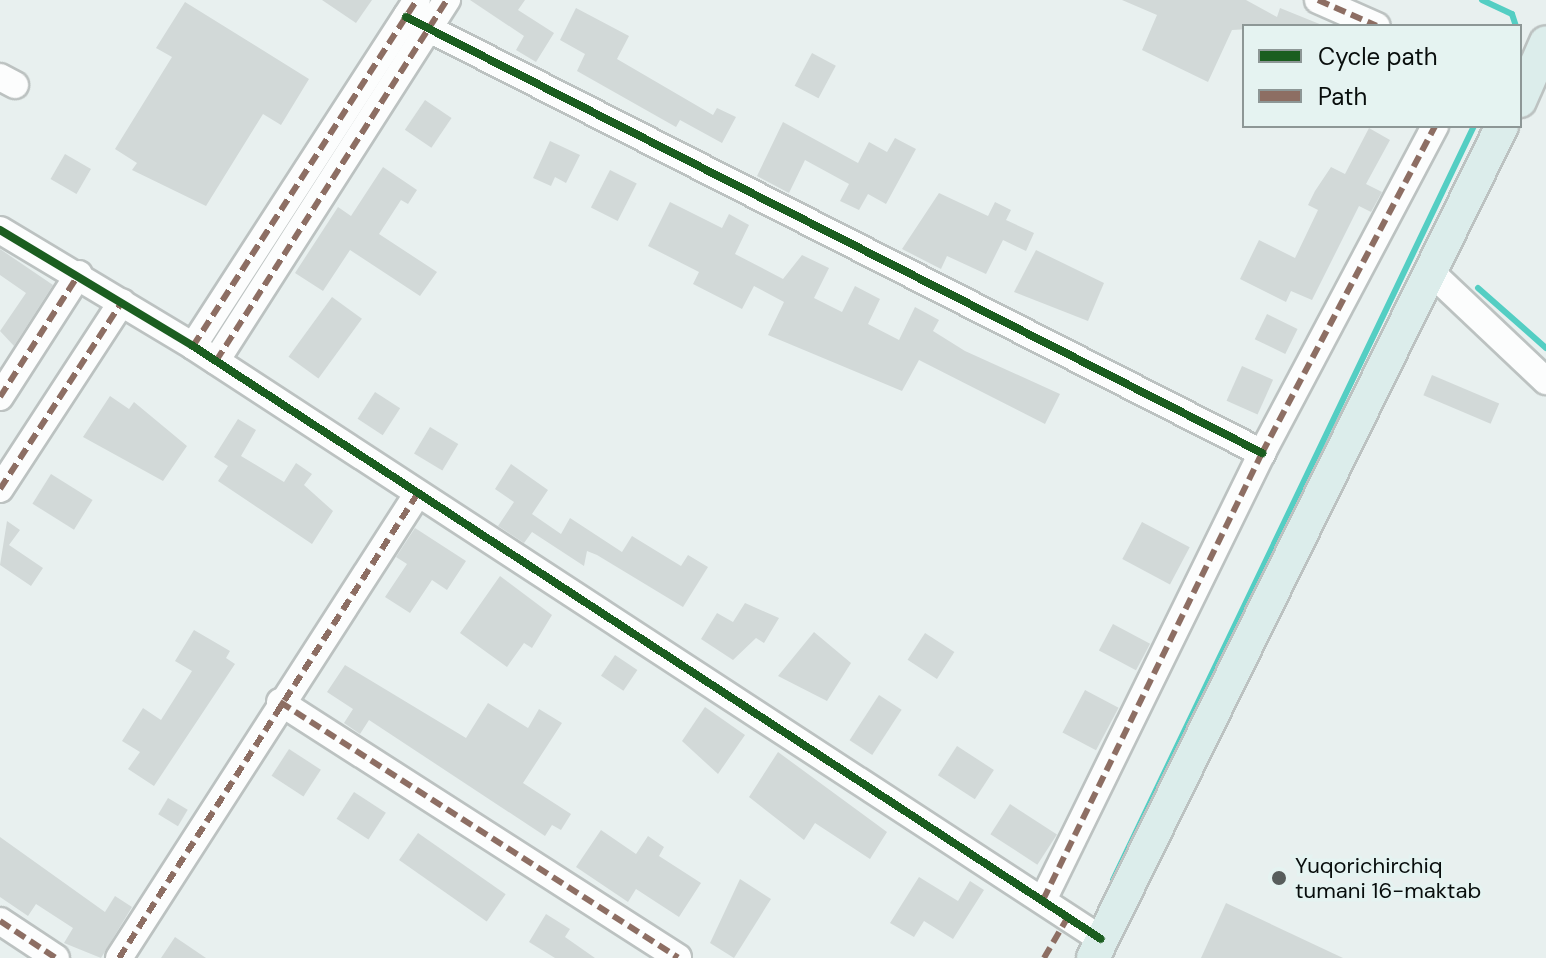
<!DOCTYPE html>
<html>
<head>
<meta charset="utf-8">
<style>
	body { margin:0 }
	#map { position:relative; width:1546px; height:958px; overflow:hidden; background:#e8f0ef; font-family:"DM Sans",sans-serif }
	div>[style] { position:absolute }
	.stream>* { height:6px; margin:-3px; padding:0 3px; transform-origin:3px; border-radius:3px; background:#54cec3 }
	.building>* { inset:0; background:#d2d9d8; transform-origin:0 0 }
	.roads { filter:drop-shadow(2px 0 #bcc2c1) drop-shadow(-2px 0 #bcc2c1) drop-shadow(0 2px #bcc2c1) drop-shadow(0 -2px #bcc2c1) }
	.minor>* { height:26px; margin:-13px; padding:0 13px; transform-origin:13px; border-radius:13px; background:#fcfdfd }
	.major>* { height:32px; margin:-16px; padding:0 16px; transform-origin:16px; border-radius:16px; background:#dcedeb }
	.quiet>* { height:6px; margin-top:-3px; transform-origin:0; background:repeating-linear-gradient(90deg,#8d6e63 0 12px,transparent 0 18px) }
	.cycleway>* { height:8px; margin:-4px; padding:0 4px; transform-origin:4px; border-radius:4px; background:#1b5e20 }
	.dots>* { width:22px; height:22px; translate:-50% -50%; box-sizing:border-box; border:4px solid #e5f3f1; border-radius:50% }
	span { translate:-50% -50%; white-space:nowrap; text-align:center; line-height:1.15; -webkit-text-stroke:7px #e5f3f1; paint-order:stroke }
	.poi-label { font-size:22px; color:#090e0d }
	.left { translate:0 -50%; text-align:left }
	.legend { position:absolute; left:1242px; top:24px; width:280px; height:104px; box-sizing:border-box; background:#e5f3f1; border:2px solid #8d9796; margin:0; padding:10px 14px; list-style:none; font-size:24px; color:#090e0d }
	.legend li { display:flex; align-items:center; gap:16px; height:40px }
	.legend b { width:40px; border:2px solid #8d9796 }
</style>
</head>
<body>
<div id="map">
	<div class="stream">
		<i style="left:1482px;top:0;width:33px;rotate:25deg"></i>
		<i style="left:1512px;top:14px;width:13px;rotate:72deg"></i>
		<i style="left:1478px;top:288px;width:91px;rotate:41.4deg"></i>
		<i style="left:1113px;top:880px;width:836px;rotate:-64.42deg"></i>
	</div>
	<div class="building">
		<i style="clip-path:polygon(322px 0,372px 0,356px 23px)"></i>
		<i style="clip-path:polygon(470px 0,525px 0,518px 10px,554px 33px,536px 62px,516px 50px,524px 36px)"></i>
		<i style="clip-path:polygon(1122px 0,1246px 0,1277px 17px,1280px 8px,1322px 25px,1232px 30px,1208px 82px,1142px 50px,1157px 15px)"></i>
		<i style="clip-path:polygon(185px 2px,309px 79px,281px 125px,263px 114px,206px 206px,132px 170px,137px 163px,115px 149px,172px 57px,156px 48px)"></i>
		<i style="clip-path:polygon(576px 8px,629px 36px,617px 59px,713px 115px,717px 108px,736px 117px,722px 143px,680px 120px,676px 127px,577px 71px,585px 54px,560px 40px)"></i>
		<i style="left:812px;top:53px;width:27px;height:37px;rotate:28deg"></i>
		<i style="left:425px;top:100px;width:32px;height:36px;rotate:34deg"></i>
		<i style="clip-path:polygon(783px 122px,858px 163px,869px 142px,887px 152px,895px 138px,916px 149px,886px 204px,868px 194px,859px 210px,840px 201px,849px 184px,805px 160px,789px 193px,757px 176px)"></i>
		<i style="clip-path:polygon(1369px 128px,1390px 140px,1366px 184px,1382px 192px,1371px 212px,1359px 206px,1312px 300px,1291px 291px,1286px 302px,1240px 279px,1259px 240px,1295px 258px,1318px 210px,1308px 205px,1315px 191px,1331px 167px,1345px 174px)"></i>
		<i style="clip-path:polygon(550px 141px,580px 155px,566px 183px,555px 177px,551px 186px,533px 178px)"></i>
		<i style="left:65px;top:154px;width:30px;height:29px;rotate:30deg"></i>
		<i style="clip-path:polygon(383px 167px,417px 190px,408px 204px,401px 200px,379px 234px,437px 272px,420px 296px,350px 250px,323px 291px,295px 273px,338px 207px,351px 216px)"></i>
		<i style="left:610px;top:170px;width:30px;height:42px;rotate:27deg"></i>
		<i style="clip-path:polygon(939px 193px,988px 216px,995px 202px,1011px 210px,1006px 220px,1034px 233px,1026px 251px,1003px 240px,986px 274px,947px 256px,941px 269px,902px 249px)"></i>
		<i style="clip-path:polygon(670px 202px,722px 228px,729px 214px,749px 225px,735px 254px,783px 279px,802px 255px,829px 268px,814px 298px,842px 312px,855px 286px,880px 299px,868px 324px,899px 340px,915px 307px,939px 320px,933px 331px,965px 351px,1060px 394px,1045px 424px,919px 360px,902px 391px,768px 335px,784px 302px,754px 286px,742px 309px,693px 284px,699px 272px,648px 246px)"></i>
		<i style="clip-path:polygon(0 249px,53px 285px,14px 346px,0 331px,26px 293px,0 275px)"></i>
		<i style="clip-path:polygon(1036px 250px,1104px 283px,1088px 321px,1014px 292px)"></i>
		<i style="left:332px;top:297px;width:37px;height:74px;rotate:36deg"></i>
		<i style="left:1267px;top:314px;width:34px;height:28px;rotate:26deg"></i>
		<i style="left:1242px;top:366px;width:34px;height:38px;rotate:24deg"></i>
		<i style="left:1432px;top:375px;width:73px;height:22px;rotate:23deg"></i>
		<i style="left:375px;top:392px;width:30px;height:32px;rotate:33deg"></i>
		<i style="clip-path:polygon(110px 396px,129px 409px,134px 402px,187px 446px,163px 481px,83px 437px)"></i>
		<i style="clip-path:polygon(238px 419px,256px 430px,241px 456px,284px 482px,296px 463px,312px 474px,304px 485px,333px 511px,312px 544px,218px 481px,228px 466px,214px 457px)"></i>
		<i style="left:430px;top:427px;width:33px;height:31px;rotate:31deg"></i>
		<i style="clip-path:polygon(511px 464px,548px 490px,532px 514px,561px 534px,570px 518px,622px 552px,632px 536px,681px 566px,688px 555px,708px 567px,683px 607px,597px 555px,587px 551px,584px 566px,532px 532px,524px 543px,498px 526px,514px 502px,495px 489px)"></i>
		<i style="left:51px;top:474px;width:49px;height:35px;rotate:32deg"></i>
		<i style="clip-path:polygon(7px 521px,20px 530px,9px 545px,43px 568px,31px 586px,0 565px)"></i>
		<i style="left:1142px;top:522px;width:54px;height:42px;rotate:28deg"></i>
		<i style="clip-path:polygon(415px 528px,466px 561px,447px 590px,432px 580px,410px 613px,385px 597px,407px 564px,396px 557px)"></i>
		<i style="clip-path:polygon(500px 576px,552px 615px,532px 648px,524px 643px,507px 667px,460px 633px)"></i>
		<i style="clip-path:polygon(745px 603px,779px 618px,764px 643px,756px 638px,733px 660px,701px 639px,717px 613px,733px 622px)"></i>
		<i style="left:1113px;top:624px;width:42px;height:30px;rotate:28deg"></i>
		<i style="clip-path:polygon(194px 630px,230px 651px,226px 658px,235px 664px,154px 786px,128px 769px,140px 752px,122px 741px,143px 708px,161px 720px,192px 671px,175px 661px)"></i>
		<i style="clip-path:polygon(814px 632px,851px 663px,827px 701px,778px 676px)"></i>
		<i style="left:925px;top:633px;width:35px;height:32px;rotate:33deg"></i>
		<i style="left:615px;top:655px;width:27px;height:25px;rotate:34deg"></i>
		<i style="clip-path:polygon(345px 665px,466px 738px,488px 703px,528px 728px,539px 709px,562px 723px,523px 783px,571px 814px,561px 830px,552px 825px,545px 836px,369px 720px,360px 734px,344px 723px,353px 709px,327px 692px)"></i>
		<i style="left:1085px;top:690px;width:38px;height:48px;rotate:28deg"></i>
		<i style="left:879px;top:695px;width:27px;height:54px;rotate:33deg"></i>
		<i style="clip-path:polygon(705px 707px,745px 735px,718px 774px,682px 741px)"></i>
		<i style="left:957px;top:746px;width:44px;height:35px;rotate:33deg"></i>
		<i style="left:289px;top:749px;width:38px;height:32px;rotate:33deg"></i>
		<i style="clip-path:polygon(778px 752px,887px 832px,870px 859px,815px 823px,804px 840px,749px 797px)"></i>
		<i style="left:354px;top:792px;width:38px;height:32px;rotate:33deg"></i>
		<i style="left:168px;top:798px;width:23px;height:19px;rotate:31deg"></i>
		<i style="left:1010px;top:804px;width:56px;height:36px;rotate:33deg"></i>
		<i style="clip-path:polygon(601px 830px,636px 854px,648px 836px,664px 847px,659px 856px,701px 883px,679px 917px,636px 889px,628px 902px,576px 867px)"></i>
		<i style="left:418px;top:833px;width:107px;height:33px;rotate:35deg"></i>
		<i style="clip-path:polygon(0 837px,105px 912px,115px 896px,132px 907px,101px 958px,64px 943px,73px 928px,36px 904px,28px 916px,0 897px)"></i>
		<i style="clip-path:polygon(919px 877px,958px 901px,970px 881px,984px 890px,953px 939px,924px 921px,914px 937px,890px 923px)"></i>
		<i style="clip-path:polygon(740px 879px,771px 899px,734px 958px,710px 943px)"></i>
		<i style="clip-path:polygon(1226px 903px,1343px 958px,1201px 958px)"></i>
		<i style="clip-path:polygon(546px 914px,570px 929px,565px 937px,595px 958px,555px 958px,529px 942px)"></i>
		<i style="clip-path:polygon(175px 937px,206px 958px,161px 958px)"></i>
	</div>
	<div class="roads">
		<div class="minor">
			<i style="left:1318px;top:0;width:64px;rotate:23.8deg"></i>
			<i style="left:406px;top:17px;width:961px;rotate:26.99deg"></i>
			<i style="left:0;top:77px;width:17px;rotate:28deg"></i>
			<i style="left:0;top:230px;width:225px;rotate:31deg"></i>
			<i style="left:193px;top:346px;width:1084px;rotate:33.15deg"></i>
			<i style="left:1437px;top:278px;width:150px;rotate:43.4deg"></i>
			<i style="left:193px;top:346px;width:412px;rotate:-57.1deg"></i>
			<i style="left:216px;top:361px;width:429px;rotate:-57.4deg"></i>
			<i style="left:0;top:397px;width:146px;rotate:-57.3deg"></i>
			<i style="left:0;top:489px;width:223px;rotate:-56.9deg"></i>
			<i style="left:280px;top:702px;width:473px;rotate:32.7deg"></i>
			<i style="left:1043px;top:900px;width:498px;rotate:-63.9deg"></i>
			<i style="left:1262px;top:453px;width:370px;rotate:-62.1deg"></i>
			<i style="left:0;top:921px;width:67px;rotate:33.5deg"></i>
			<i style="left:119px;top:958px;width:549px;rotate:-57.26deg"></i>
		</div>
		<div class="major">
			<i style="left:1520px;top:101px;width:64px;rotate:-66.2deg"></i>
			<i style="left:1093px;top:958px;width:927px;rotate:-63.82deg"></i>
		</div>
	</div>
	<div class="quiet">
		<i style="left:1318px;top:0;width:64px;rotate:23.8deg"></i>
		<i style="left:193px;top:346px;width:412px;rotate:-57.1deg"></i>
		<i style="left:216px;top:361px;width:429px;rotate:-57.4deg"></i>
		<i style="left:0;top:397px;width:146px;rotate:-57.3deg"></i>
		<i style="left:0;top:489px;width:223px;rotate:-56.9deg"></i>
		<i style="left:280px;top:702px;width:473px;rotate:32.7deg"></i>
		<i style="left:1043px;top:900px;width:498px;rotate:-63.9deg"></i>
		<i style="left:1262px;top:453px;width:370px;rotate:-62.1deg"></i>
		<i style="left:0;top:921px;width:67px;rotate:33.5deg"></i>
		<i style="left:119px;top:958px;width:549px;rotate:-57.26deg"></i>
		<i style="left:1044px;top:958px;width:48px;rotate:-59.7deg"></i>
	</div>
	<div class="cycleway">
		<i style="left:406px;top:17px;width:961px;rotate:26.99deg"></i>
		<i style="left:0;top:230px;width:225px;rotate:31deg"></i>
		<i style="left:193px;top:346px;width:1084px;rotate:33.15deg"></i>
	</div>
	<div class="dots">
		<i style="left:1279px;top:878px;background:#575d5c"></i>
	</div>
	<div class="poi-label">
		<span class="left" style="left:1295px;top:878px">Yuqorichirchiq<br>tumani 16-maktab</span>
	</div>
	<ul class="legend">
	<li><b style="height:10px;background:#1b5e20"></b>Cycle path</li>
	<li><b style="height:10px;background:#8d6e63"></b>Path</li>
	</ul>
</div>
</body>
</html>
